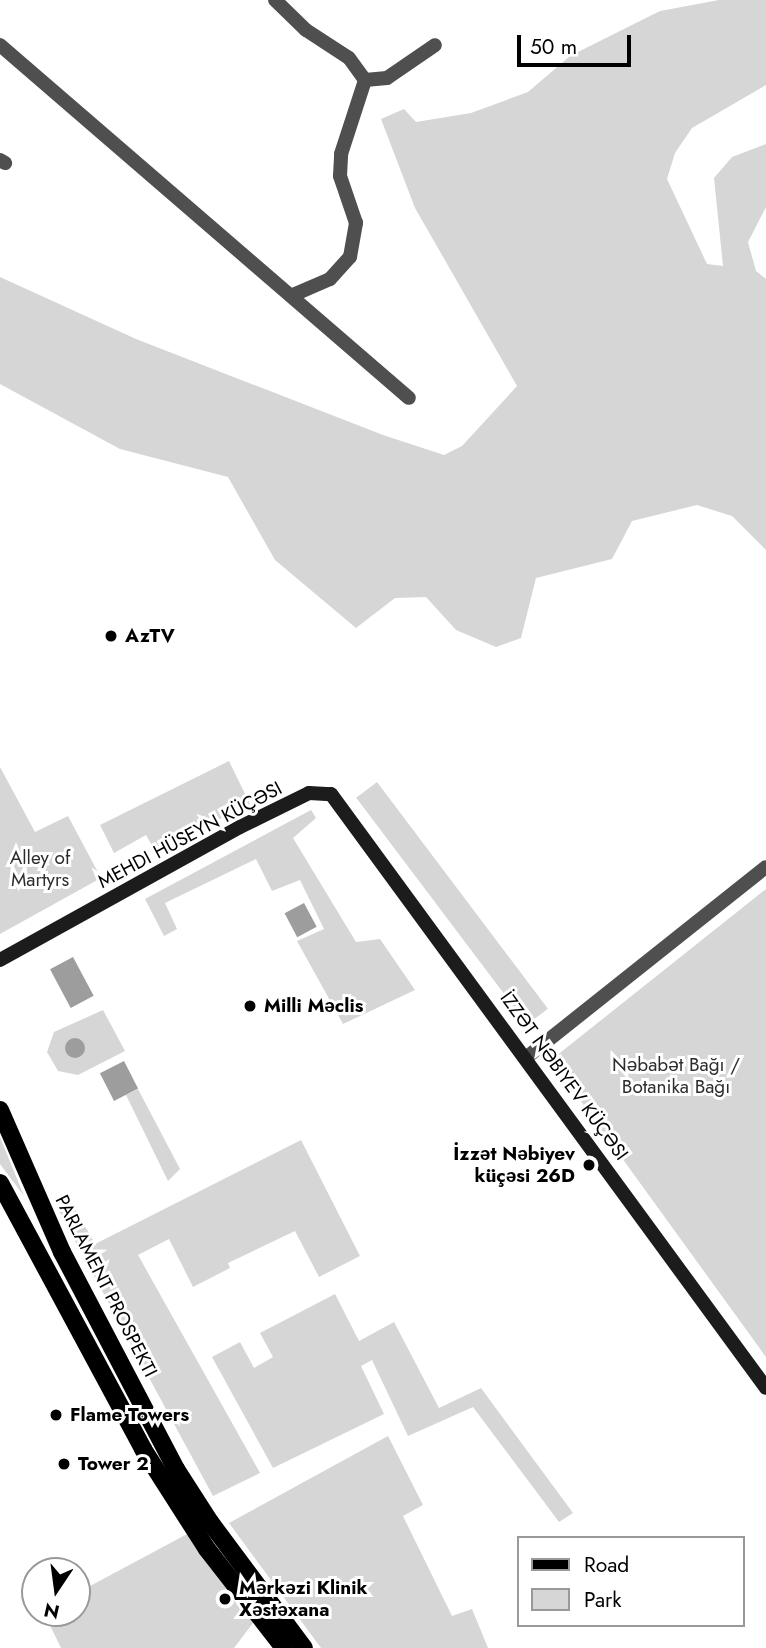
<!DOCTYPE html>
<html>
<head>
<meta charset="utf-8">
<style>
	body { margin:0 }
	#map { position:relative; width:766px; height:1648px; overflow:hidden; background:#fff; font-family:Jost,sans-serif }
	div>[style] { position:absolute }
	.green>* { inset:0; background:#d6d6d6; transform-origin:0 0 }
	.water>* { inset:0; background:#9d9d9d; transform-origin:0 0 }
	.round { border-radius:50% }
	.minor>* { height:14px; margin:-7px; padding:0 7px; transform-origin:7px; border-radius:7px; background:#4f4f4f }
	.tertiary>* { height:14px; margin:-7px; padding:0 7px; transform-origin:7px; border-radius:7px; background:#4f4f4f }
	.secondary>* { height:14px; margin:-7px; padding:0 7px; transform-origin:7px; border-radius:7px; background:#1c1c1c }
	.primary>* { height:18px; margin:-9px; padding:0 9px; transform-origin:9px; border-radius:9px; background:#000 }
	.dots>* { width:19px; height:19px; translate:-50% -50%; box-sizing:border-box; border:4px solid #fff; border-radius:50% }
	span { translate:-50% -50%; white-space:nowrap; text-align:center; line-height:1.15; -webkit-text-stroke:6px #fff; paint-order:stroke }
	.poi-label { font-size:19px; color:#000; font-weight:700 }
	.left { translate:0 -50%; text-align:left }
	.right { translate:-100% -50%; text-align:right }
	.street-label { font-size:19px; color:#000 }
	.park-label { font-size:19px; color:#2d2d2d }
	.legend { position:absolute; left:517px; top:1536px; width:228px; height:91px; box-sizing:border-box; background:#fff; border:2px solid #999; margin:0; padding:9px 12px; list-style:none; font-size:21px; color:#000 }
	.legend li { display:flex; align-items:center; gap:14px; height:35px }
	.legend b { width:35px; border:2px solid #999 }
	.north { position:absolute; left:21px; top:1557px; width:70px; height:70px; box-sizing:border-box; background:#fff; border:2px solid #999; border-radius:50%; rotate:193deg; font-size:19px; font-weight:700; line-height:28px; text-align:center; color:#000 }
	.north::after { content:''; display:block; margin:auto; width:24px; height:32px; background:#000; clip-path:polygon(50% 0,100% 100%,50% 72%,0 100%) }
	.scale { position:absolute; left:517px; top:35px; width:114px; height:32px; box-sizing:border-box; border:4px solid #000; border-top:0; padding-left:9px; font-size:21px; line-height:24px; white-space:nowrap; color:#000; -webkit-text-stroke:5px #fff; paint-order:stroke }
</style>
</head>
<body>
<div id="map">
	<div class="green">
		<i style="clip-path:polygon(719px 0,766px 0,766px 85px,692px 128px,675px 153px,667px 179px,707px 264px,723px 266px,714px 178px,732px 157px,766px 144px,766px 207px,748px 242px,756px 271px,766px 279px,766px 550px,732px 516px,697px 505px,632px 521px,612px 559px,536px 578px,521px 638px,496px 647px,456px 630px,426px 597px,395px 598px,356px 628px,275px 560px,228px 477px,120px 449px,0 384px,0 277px,136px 339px,383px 435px,444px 455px,462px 446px,517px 386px,415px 208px,381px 119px,404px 109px,416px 122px,471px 113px,528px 92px,570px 56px,660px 11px)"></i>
		<i style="clip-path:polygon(229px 761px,250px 804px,155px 851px,146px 835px,114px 853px,100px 825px)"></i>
		<i style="clip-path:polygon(0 767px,35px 832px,68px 816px,101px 878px,0 934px)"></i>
		<i style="left:377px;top:782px;width:284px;height:26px;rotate:53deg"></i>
		<i style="clip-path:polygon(311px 810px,316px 818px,293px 838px,356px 942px,380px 939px,415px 990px,343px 1024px,297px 941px,324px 929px,300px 880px,272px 891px,256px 859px,165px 903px,177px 929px,164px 936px,145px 899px)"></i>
		<i style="clip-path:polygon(766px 889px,766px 1357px,551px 1060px)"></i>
		<i style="clip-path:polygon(103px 1010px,125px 1051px,78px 1075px,58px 1071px,47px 1052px,54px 1032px)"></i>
		<i style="clip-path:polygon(138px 1089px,180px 1169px,168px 1181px,126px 1095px)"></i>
		<i style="clip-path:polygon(0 1137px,24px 1196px,0 1164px)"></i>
		<i style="clip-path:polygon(301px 1140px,360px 1256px,319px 1277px,295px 1231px,228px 1263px,230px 1268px,193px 1287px,169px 1239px,138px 1255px,260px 1473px,213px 1496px,53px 1200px,67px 1194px,95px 1244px)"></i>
		<i style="clip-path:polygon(335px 1294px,359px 1341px,394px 1322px,439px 1408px,481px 1388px,573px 1513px,559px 1522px,473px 1407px,408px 1436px,372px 1360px,361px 1366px,384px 1414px,273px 1468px,212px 1357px,240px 1342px,254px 1368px,273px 1357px,260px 1333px)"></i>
		<i style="clip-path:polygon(388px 1436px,423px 1505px,403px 1516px,452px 1616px,472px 1609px,488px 1648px,321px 1648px,229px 1523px)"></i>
		<i style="clip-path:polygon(189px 1533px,253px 1623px,234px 1648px,61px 1648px,44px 1613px,77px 1613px,77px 1593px)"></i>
	</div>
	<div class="water">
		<i style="left:304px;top:903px;width:27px;height:22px;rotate:62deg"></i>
		<i style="left:73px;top:957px;width:44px;height:26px;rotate:62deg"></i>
		<i class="round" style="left:65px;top:1038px;width:20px;height:20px"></i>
		<i style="left:124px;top:1061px;width:31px;height:27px;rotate:63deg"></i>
	</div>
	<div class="minor">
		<i style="left:275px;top:0;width:43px;rotate:44.1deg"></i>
		<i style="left:306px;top:30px;width:51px;rotate:33.1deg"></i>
		<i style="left:349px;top:58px;width:27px;rotate:54deg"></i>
		<i style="left:0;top:45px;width:540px;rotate:40.8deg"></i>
		<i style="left:365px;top:80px;width:22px;rotate:-5deg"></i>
		<i style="left:387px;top:78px;width:58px;rotate:-34.5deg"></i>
		<i style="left:0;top:160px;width:6px;rotate:31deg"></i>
		<i style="left:293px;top:295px;width:40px;rotate:-23.4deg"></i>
		<i style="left:330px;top:279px;width:30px;rotate:-48deg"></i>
		<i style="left:350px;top:257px;width:35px;rotate:-80deg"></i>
		<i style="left:356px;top:223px;width:50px;rotate:-108.8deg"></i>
		<i style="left:340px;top:176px;width:22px;rotate:-87deg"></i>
		<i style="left:341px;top:154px;width:78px;rotate:-72deg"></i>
	</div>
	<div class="tertiary">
		<i style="left:527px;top:1057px;width:305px;rotate:-38.5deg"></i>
	</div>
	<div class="secondary">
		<i style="left:0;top:960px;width:274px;rotate:-29deg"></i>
		<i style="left:240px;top:827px;width:77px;rotate:-26.2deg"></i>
		<i style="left:309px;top:793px;width:22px;rotate:3deg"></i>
		<i style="left:331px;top:794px;width:736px;rotate:53.78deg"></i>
	</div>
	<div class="primary">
		<i style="left:0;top:1110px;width:155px;rotate:66.4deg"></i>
		<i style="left:62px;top:1252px;width:245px;rotate:62.3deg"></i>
		<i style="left:176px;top:1469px;width:63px;rotate:57.3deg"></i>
		<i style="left:210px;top:1522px;width:157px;rotate:53.3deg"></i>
		<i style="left:0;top:1183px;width:302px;rotate:61.7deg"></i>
		<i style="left:143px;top:1449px;width:119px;rotate:57.4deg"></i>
		<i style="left:207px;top:1549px;width:125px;rotate:52.1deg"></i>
	</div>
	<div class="dots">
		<i style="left:111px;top:636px;background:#000"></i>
		<i style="left:250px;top:1006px;background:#000"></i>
		<i style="left:589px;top:1165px;background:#000"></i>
		<i style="left:56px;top:1415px;background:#000"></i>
		<i style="left:64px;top:1464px;background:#000"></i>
		<i style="left:225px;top:1599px;background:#000"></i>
	</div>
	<div class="poi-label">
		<span class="left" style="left:125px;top:636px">AzTV</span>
		<span class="left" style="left:264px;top:1006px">Milli Məclis</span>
		<span class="right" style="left:575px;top:1165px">İzzət Nəbiyev<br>küçəsi 26D</span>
		<span class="left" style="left:70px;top:1415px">Flame Towers</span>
		<span class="left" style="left:78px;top:1464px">Tower 2</span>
		<span class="left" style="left:239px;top:1599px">Mərkəzi Klinik<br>Xəstəxana</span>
	</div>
	<div class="street-label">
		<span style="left:190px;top:835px;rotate:-28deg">MEHDI HÜSEYN KÜÇƏSI</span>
		<span style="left:564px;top:1076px;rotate:54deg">İZZƏT NƏBIYEV KÜÇƏSI</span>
		<span style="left:106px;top:1286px;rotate:63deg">PARLAMENT PROSPEKTI</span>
	</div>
	<div class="park-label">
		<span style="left:40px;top:869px">Alley of<br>Martyrs</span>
		<span style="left:676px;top:1076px">Nəbabət Bağı /<br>Botanika Bağı</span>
	</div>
	<ul class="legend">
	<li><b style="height:9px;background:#000"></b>Road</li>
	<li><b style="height:19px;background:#d6d6d6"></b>Park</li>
	</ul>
	<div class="north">N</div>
	<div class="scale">50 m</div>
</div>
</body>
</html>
